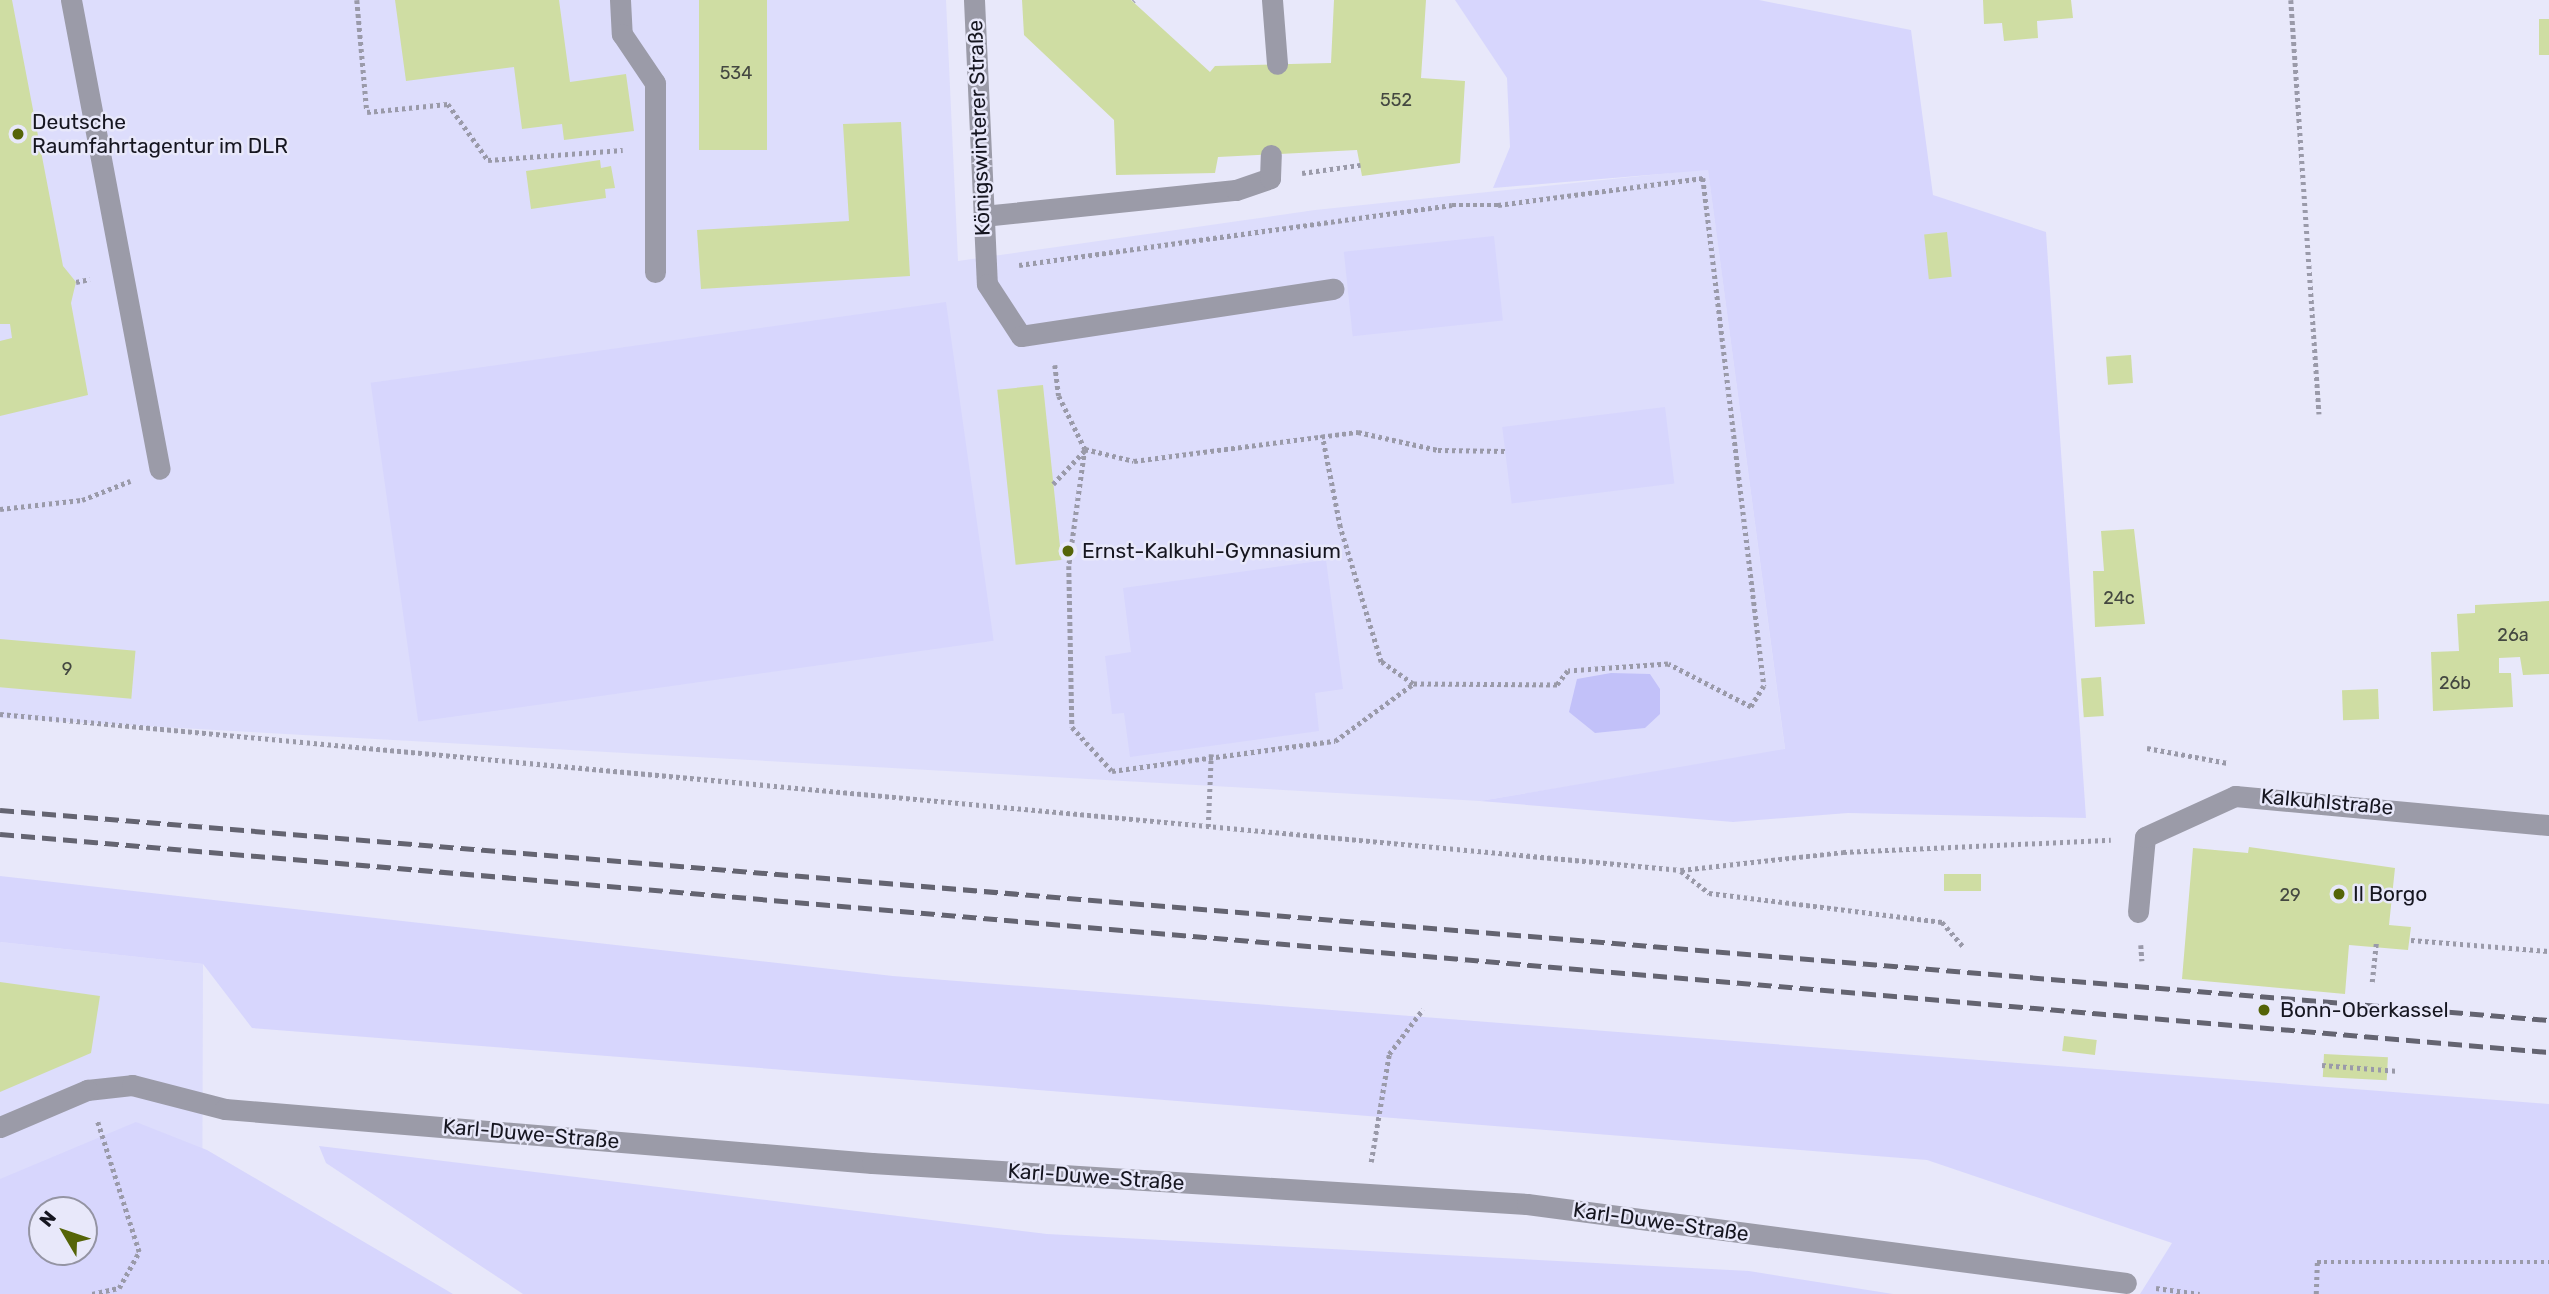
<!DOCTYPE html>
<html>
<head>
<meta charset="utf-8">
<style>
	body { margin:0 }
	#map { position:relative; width:2549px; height:1294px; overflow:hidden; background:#e8e8fa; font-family:Rubik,sans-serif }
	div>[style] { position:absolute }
	.built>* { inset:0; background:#ddddfc }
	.green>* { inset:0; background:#d7d6fd; transform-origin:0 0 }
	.water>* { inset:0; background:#c2c1f9 }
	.building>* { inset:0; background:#cfdda3; transform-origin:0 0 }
	.path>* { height:4.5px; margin-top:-2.25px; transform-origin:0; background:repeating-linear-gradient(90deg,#9a9aa9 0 3.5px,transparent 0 7px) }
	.lane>* { height:21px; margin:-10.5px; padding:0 10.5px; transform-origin:10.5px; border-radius:10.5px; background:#9b9ba8 }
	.street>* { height:21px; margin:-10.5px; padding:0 10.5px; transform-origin:10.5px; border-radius:10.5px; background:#9b9ba8 }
	.rail>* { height:5px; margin-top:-2.5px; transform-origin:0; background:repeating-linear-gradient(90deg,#646471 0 14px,transparent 0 21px) }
	.dots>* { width:19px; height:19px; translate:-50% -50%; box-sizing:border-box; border:4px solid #e8e8fa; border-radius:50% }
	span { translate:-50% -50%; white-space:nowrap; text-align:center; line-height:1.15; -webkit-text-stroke:5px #e8e8fa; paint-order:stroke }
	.number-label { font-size:18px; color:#444841 }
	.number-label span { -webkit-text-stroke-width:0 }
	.poi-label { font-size:21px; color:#161620 }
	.left { translate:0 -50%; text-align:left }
	.street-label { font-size:21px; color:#161620 }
	.north { position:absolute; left:28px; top:1196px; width:70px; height:70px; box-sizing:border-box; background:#e8e8fa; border:2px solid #9494a3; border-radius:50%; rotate:309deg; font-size:19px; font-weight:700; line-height:28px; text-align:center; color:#161620 }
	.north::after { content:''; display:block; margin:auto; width:24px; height:32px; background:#556408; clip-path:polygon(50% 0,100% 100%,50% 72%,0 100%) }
</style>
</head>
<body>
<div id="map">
	<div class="built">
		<i style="clip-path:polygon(0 0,946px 0,958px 261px,1315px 210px,1708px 169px,1785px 750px,1480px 801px,0 718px)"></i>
		<i style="clip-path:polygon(evenodd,0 942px,203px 964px,202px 1294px,0 1294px,0 942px,42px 1210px,84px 1210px,84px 1252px,42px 1252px,42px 1210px)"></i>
	</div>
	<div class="green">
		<i style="clip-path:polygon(1455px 0,1759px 0,1911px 30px,1933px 195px,2046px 232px,2086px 818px,1848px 813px,1733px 822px,1480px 801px,1785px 749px,1708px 170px,1493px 188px,1510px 147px,1507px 78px)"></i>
		<i style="left:1494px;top:236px;width:85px;height:151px;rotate:84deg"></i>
		<i style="left:946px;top:302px;width:342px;height:581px;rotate:82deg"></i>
		<i style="left:1665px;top:407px;width:77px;height:164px;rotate:83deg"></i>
		<i style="clip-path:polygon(1326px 560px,1343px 689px,1315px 693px,1319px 731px,1130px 757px,1124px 713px,1112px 714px,1105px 656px,1131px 652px,1123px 588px)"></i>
		<i style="clip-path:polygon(0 876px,893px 976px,2549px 1104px,2549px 1294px,2140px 1294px,2172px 1243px,1927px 1160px,252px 1028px,203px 964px,0 942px)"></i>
		<i style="clip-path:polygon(evenodd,136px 1122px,207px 1150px,453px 1294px,0 1294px,0 1179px,136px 1122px,42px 1210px,84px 1210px,84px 1252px,42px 1252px,42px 1210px)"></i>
		<i style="clip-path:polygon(319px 1146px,1047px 1234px,1749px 1271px,1893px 1294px,523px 1294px,326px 1163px)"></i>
	</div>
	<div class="water">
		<i style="clip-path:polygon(1611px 673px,1650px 674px,1660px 689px,1660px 714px,1645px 728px,1595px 733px,1569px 712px,1577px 679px)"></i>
	</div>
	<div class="building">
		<i style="clip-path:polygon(0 0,12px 0,63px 266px,76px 282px,71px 303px,88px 395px,0 416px,0 341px,12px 338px,10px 324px,0 324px)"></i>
		<i style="clip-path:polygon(395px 0,559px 0,570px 82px,626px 74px,634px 131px,564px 140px,562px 124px,522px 129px,514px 67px,406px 81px)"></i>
		<i style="left:699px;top:0;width:68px;height:150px"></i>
		<i style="clip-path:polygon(1022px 0,1131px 0,1210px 72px,1215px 66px,1331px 63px,1334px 0,1426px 0,1421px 78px,1465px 81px,1460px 163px,1362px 176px,1357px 150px,1218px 157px,1215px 173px,1116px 175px,1114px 120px,1024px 35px)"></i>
		<i style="clip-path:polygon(1983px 0,2071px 0,2073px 18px,2037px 21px,2038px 38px,2004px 41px,2002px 23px,1984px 24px)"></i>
		<i style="left:2539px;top:19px;width:10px;height:36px"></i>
		<i style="clip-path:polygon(901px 122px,910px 276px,701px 289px,697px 230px,849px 221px,843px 124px)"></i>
		<i style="clip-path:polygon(600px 160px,601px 168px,611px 166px,615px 188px,605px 189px,606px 198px,531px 209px,526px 171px)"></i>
		<i style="left:1947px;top:232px;width:45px;height:23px;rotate:84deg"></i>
		<i style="left:2131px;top:355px;width:28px;height:25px;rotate:86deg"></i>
		<i style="left:1043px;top:385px;width:176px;height:46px;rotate:84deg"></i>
		<i style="clip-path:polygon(2134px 529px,2145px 624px,2095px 627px,2093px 571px,2104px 571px,2101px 531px)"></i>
		<i style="clip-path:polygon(2549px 601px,2549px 674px,2523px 675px,2520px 657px,2499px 658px,2499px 673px,2511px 673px,2513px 707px,2433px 711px,2431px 652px,2459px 651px,2457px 614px,2475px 613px,2475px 605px)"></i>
		<i style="left:0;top:639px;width:136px;height:48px;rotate:5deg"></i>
		<i style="left:2101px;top:677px;width:39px;height:20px;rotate:86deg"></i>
		<i style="left:2378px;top:689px;width:30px;height:36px;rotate:88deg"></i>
		<i style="clip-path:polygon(2249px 847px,2395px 868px,2389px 925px,2411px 927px,2408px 950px,2349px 945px,2345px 994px,2182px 979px,2193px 848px,2248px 853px)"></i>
		<i style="left:1981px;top:874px;width:17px;height:37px;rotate:90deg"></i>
		<i style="clip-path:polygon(0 982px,100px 996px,91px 1053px,0 1092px)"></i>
		<i style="left:2064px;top:1036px;width:33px;height:15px;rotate:7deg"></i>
		<i style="left:2324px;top:1054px;width:64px;height:23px;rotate:3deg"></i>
	</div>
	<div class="path">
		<i style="left:357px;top:0;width:112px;rotate:84.9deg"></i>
		<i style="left:367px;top:112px;width:81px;rotate:-5.6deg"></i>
		<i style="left:448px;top:104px;width:69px;rotate:54.5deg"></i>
		<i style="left:488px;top:160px;width:135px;rotate:-4.2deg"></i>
		<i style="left:2291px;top:0;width:415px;rotate:86.1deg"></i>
		<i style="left:1133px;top:1px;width:1px;rotate:-45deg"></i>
		<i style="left:1302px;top:173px;width:59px;rotate:-7.9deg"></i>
		<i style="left:1019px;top:265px;width:437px;rotate:-7.9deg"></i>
		<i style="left:1452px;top:205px;width:46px"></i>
		<i style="left:1498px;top:205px;width:207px;rotate:-7.5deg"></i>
		<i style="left:1703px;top:178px;width:512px;rotate:83.15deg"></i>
		<i style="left:1764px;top:686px;width:25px;rotate:122deg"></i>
		<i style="left:1751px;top:707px;width:93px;rotate:-152.6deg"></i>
		<i style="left:1668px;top:664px;width:100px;rotate:176deg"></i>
		<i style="left:1568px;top:671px;width:18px;rotate:128deg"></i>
		<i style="left:1557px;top:685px;width:144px;rotate:-179.6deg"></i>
		<i style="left:1413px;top:684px;width:39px;rotate:-145deg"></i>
		<i style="left:1381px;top:662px;width:141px;rotate:-106.9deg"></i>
		<i style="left:1340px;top:527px;width:94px;rotate:-101.1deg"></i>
		<i style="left:76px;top:282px;width:14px;rotate:-12deg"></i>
		<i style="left:1055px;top:365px;width:31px;rotate:83deg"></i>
		<i style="left:1059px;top:396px;width:59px;rotate:63.9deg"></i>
		<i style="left:1085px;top:449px;width:50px;rotate:13.8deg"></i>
		<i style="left:1134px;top:461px;width:226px;rotate:-7.4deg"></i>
		<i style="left:1358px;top:432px;width:82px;rotate:12.7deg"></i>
		<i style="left:1438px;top:450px;width:68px;rotate:0.8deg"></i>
		<i style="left:1085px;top:449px;width:118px;rotate:97.8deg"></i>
		<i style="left:1069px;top:566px;width:161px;rotate:88.9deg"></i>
		<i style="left:1072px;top:727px;width:59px;rotate:47.7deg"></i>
		<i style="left:1112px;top:771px;width:225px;rotate:-7.7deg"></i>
		<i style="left:1335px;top:741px;width:97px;rotate:-36.2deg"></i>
		<i style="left:1053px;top:484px;width:47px;rotate:-46.7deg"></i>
		<i style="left:0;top:509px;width:82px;rotate:-6.3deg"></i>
		<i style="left:82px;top:500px;width:52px;rotate:-21.6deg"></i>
		<i style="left:0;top:714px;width:1688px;rotate:5.3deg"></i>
		<i style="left:1681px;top:870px;width:163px;rotate:-6.3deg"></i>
		<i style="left:1843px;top:852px;width:268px;rotate:-2.6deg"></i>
		<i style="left:2147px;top:748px;width:82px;rotate:10.5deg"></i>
		<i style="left:1208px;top:827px;width:73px;rotate:-87.6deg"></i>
		<i style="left:1681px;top:871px;width:36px;rotate:38deg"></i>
		<i style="left:1709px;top:893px;width:235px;rotate:7.1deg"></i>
		<i style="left:1942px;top:922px;width:33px;rotate:49deg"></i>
		<i style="left:2411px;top:940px;width:138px;rotate:4.6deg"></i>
		<i style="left:2141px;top:945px;width:16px;rotate:86deg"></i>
		<i style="left:2372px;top:982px;width:39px;rotate:-84deg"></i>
		<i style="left:2322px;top:1065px;width:77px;rotate:4.5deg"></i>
		<i style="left:1371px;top:1162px;width:109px;rotate:-80.5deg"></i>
		<i style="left:1389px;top:1054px;width:56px;rotate:-52.9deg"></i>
		<i style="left:2156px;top:1288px;width:44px;rotate:7.8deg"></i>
		<i style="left:92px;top:1294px;width:28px;rotate:-13deg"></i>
		<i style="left:119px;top:1288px;width:41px;rotate:-60.9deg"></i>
		<i style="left:139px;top:1252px;width:139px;rotate:-107.7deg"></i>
		<i style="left:2316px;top:1294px;width:32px;rotate:-88deg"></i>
		<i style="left:2317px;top:1262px;width:232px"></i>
	</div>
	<div class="lane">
		<i style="left:71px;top:0;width:477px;rotate:79.3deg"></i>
		<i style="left:620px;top:0;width:34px;rotate:87deg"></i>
		<i style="left:622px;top:34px;width:59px;rotate:56deg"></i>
		<i style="left:655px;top:83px;width:189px;rotate:90deg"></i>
		<i style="left:974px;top:0;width:284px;rotate:87.4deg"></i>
		<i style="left:987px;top:284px;width:62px;rotate:56.8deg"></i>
		<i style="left:1021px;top:336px;width:316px;rotate:-8.6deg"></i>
		<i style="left:1272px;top:0;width:64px;rotate:85.5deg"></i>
		<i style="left:983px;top:216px;width:254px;rotate:-5.9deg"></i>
		<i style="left:1236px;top:190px;width:36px;rotate:-19deg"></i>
		<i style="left:1270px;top:178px;width:23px;rotate:-88deg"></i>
		<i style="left:87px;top:1090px;width:45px;rotate:-6.3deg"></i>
		<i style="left:132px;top:1085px;width:96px;rotate:14.5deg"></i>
		<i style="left:225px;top:1109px;width:649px;rotate:4.77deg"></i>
		<i style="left:872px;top:1163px;width:656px;rotate:3.58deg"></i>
		<i style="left:1527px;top:1204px;width:604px;rotate:7.51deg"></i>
	</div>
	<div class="street">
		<i style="left:2138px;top:912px;width:75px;rotate:-84.7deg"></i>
		<i style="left:2145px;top:837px;width:99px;rotate:-24.5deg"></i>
		<i style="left:2235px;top:796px;width:315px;rotate:5.3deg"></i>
		<i style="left:0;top:1127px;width:95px;rotate:-23deg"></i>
	</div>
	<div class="rail">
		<i style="left:0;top:810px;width:2558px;rotate:4.71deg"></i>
		<i style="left:0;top:834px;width:2558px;rotate:4.89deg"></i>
	</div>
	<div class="dots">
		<i style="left:18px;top:134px;background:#556408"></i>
		<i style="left:1068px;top:551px;background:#556408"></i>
		<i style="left:2339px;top:894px;background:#556408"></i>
		<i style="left:2264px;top:1010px;background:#556408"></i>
	</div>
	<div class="number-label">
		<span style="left:736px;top:73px">534</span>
		<span style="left:1396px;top:100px">552</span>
		<span style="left:2119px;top:598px">24c</span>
		<span style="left:2513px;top:635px">26a</span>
		<span style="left:67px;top:669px">9</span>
		<span style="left:2455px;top:683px">26b</span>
		<span style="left:2290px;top:895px">29</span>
	</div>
	<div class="poi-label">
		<span class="left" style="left:32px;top:134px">Deutsche<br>Raumfahrtagentur im DLR</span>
		<span class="left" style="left:1082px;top:551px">Ernst-Kalkuhl-Gymnasium</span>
		<span class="left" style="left:2353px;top:894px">Il Borgo</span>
		<span class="left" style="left:2280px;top:1010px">Bonn-Oberkassel</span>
	</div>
	<div class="street-label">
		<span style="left:979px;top:128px;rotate:-92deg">Königswinterer Straße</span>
		<span style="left:2327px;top:802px;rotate:5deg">Kalkuhlstraße</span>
		<span style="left:531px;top:1134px;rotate:5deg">Karl-Duwe-Straße</span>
		<span style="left:1096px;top:1177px;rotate:4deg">Karl-Duwe-Straße</span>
		<span style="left:1661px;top:1222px;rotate:8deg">Karl-Duwe-Straße</span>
	</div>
	<div class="north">N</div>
</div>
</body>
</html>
